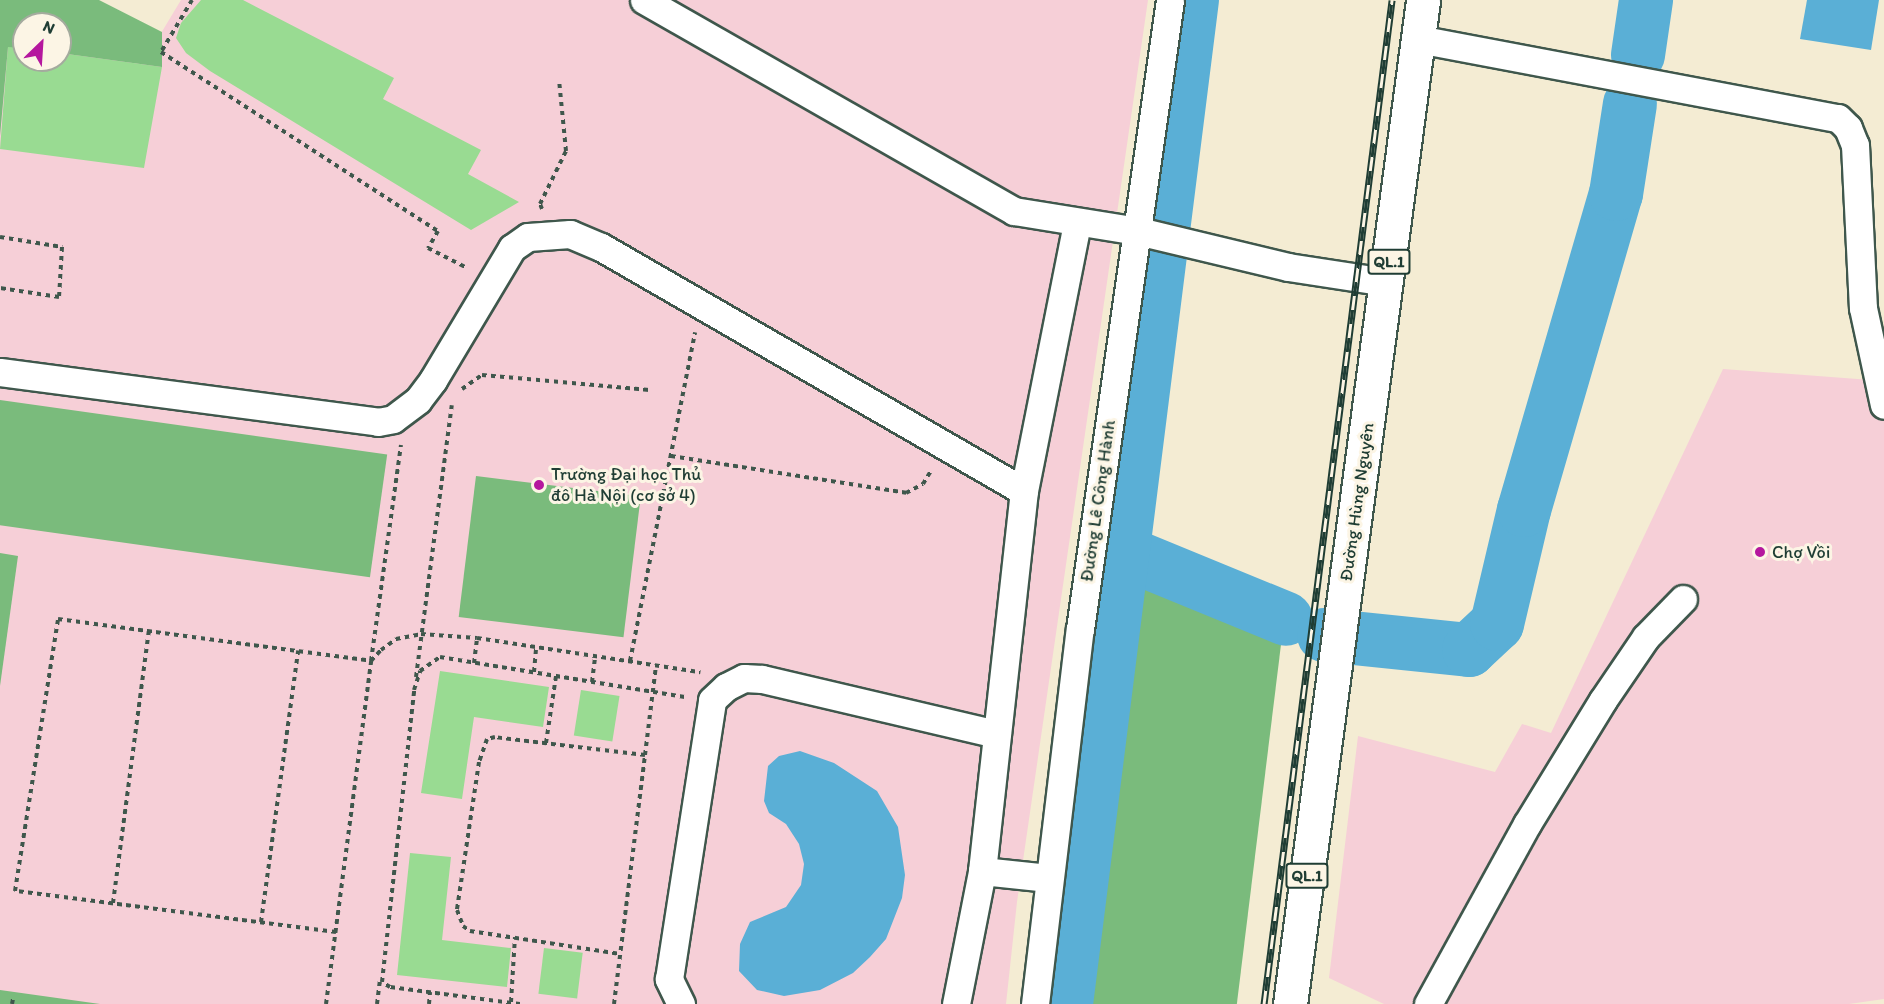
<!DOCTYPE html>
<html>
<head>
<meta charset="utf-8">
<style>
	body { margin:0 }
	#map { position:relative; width:1884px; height:1004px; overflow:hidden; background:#f4ecd3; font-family:Itim,sans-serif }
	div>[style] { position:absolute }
	.built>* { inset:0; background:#f6cfd7 }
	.green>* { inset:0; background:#99db92; transform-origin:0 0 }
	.forest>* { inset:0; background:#7abb7c; transform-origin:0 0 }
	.water>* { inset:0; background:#5aafd6 }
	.river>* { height:54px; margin:-27px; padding:0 27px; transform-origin:27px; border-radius:27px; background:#5aafd6 }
	.path>* { height:4px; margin-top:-2px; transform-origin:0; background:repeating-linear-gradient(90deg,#3f574c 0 4.5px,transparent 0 9px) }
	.roads { filter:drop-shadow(2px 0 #3f574c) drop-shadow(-2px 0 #3f574c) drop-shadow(0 2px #3f574c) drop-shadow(0 -2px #3f574c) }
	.street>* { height:27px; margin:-13.5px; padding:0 13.5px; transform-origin:13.5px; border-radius:13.5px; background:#fff }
	.highway>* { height:33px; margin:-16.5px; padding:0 16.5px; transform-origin:16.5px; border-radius:16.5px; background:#fff }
	.rail>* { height:7px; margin-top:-3.5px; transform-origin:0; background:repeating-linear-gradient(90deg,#fcf5e5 0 14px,#1f3d34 0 28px); box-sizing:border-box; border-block:2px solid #1f3d34 }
	.dots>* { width:16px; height:16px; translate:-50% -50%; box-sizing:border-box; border:3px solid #fcf5e5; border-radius:50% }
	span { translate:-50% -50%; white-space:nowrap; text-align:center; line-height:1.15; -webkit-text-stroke:6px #fcf5e5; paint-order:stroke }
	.shield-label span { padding:2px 4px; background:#fcf5e5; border:2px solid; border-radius:4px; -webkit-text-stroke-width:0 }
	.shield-label { font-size:16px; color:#1f3d34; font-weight:700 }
	.poi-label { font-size:18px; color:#1f3d34 }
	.left { translate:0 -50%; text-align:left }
	.street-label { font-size:18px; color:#1f3d34 }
	.north { position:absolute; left:12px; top:12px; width:60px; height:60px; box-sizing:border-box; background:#fcf5e5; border:2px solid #a4ab9e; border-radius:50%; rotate:25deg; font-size:16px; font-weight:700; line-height:24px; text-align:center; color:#1f3d34 }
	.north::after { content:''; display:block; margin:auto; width:21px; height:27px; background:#b5179e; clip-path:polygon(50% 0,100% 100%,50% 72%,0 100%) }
</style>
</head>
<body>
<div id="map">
	<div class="built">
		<i style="clip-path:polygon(evenodd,0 0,25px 0,140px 68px,181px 0,1148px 0,1017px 902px,1006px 1004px,0 1004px,0 0,24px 24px,60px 24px,60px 60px,24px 60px,24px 24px)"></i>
		<i style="clip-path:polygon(1723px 369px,1884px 381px,1884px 999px,1849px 1004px,1384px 1004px,1329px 978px,1358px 736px,1495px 772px,1522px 724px,1551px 733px)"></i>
	</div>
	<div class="green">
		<i style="clip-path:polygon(201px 0,243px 0,394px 78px,383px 99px,481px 150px,468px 174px,519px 202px,471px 230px,210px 71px,186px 53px,176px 38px,181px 23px)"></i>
		<i style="clip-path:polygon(8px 46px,24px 48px,24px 60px,60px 60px,60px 53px,162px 67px,144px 168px,0 149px)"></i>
		<i style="clip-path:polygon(440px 671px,549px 687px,543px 727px,474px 717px,462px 799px,421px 793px)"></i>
		<i style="left:581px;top:690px;width:39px;height:46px;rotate:9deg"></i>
		<i style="clip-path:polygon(410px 853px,451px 857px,442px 940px,511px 948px,507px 987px,397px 975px)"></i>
		<i style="left:544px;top:948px;width:39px;height:46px;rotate:7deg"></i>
	</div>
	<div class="forest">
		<i style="clip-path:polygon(0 0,99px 0,162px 32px,162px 67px,60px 53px,60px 24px,24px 24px,24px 48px,8px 47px,0 136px)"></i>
		<i style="left:0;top:400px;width:391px;height:124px;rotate:8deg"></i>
		<i style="left:476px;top:476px;width:166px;height:142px;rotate:7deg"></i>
		<i style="clip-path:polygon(0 553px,18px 556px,0 686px)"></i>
		<i style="left:1133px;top:578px;width:155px;height:429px;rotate:7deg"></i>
		<i style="clip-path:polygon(0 990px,100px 1004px,0 1004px)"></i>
	</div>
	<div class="water">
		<i style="clip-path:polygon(1807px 0,1879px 0,1871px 50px,1800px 39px)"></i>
		<i style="clip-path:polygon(800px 751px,834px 763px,877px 791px,898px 827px,905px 875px,902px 898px,886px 939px,870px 957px,853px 973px,820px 990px,784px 996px,757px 990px,739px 971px,740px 944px,750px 922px,786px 907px,801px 885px,804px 864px,799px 844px,786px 824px,769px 813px,764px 801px,768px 766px,779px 756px)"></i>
	</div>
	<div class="river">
		<i style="left:1638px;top:55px;width:56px;rotate:-81.7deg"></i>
		<i style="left:1123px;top:552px;width:176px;rotate:22.3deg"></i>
		<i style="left:1324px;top:635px;width:146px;rotate:5.9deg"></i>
		<i style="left:1469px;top:650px;width:38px;rotate:-43deg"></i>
		<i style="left:1497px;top:624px;width:117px;rotate:-76.7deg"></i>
		<i style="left:1524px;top:510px;width:329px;rotate:-73.8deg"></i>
		<i style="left:1616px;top:194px;width:91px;rotate:-81.2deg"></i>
		<i style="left:1066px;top:1004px;width:1012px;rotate:-82.85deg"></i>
	</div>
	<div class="path">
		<i style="left:192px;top:0;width:61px;rotate:120.8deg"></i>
		<i style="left:161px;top:52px;width:330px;rotate:32.9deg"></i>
		<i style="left:438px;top:231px;width:20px;rotate:120deg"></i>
		<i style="left:428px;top:248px;width:44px;rotate:27.1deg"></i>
		<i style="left:542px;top:209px;width:5px;rotate:-112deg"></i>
		<i style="left:540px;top:204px;width:59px;rotate:-63.9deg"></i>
		<i style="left:566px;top:151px;width:72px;rotate:-95.6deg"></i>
		<i style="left:0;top:237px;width:63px;rotate:9.2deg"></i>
		<i style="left:62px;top:247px;width:50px;rotate:93.4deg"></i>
		<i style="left:59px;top:297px;width:60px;rotate:-171.3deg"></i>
		<i style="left:462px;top:389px;width:24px;rotate:-35deg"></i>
		<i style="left:482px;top:375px;width:168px;rotate:5.1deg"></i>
		<i style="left:671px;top:456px;width:238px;rotate:8.9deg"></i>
		<i style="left:906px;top:493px;width:19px;rotate:-28deg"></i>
		<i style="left:923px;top:484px;width:17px;rotate:-59deg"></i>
		<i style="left:630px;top:661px;width:335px;rotate:-78.8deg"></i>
		<i style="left:474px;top:663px;width:25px;rotate:-83deg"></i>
		<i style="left:534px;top:672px;width:25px;rotate:-85deg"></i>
		<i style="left:416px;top:677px;width:274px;rotate:-82.5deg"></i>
		<i style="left:592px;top:682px;width:26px;rotate:-83deg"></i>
		<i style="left:546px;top:743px;width:68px;rotate:-81.5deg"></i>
		<i style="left:645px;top:755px;width:91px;rotate:-83deg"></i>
		<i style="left:113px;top:903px;width:274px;rotate:-82.5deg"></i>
		<i style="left:261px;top:922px;width:274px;rotate:-82.2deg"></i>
		<i style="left:336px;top:932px;width:324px;rotate:-172.7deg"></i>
		<i style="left:15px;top:891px;width:275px;rotate:-81deg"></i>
		<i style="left:58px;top:619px;width:316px;rotate:7.6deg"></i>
		<i style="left:371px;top:661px;width:218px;rotate:-82.1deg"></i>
		<i style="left:511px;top:1002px;width:65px;rotate:-86.5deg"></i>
		<i style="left:12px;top:1004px;width:5px;rotate:-79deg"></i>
		<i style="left:326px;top:1004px;width:346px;rotate:-82.5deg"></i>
		<i style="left:371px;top:661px;width:15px;rotate:-48deg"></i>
		<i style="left:381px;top:650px;width:19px;rotate:-36deg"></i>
		<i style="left:396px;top:639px;width:25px;rotate:-11deg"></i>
		<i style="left:421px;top:634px;width:56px;rotate:4.1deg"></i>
		<i style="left:477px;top:638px;width:226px;rotate:8.7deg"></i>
		<i style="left:377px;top:1004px;width:26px;rotate:-83deg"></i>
		<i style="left:429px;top:1004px;width:12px;rotate:-85deg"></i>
		<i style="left:520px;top:1004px;width:131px;rotate:-172.5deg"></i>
		<i style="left:390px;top:987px;width:9px;rotate:-148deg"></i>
		<i style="left:382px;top:982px;width:294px;rotate:-83.7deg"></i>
		<i style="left:414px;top:690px;width:20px;rotate:-72deg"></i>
		<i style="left:420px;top:671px;width:24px;rotate:-35deg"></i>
		<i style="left:440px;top:657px;width:248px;rotate:9.3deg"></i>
		<i style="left:614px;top:1004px;width:251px;rotate:-82.9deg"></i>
		<i style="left:645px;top:755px;width:151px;rotate:-173.2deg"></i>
		<i style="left:495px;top:737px;width:8px;rotate:166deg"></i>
		<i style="left:487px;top:739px;width:24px;rotate:109deg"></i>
		<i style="left:479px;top:762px;width:150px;rotate:98.5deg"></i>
		<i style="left:457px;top:910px;width:17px;rotate:69deg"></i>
		<i style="left:463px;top:926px;width:9px;rotate:36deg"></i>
		<i style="left:470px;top:931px;width:152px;rotate:8.7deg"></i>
	</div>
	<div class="roads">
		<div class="street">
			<i style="left:644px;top:0;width:426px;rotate:29.7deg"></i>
			<i style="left:1014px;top:211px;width:126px;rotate:9.2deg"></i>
			<i style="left:1138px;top:231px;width:154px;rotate:13.5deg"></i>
			<i style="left:1288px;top:267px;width:99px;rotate:8.7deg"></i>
			<i style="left:1418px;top:39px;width:427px;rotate:10.7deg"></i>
			<i style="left:1838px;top:118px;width:14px;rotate:45deg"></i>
			<i style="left:1848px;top:128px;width:18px;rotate:68deg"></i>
			<i style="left:1855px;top:145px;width:163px;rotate:87.2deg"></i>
			<i style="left:1863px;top:308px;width:99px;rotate:77.8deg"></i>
			<i style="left:0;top:372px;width:381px;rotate:7.5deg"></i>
			<i style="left:378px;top:422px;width:15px;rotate:-11deg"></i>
			<i style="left:393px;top:419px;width:31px;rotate:-37deg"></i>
			<i style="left:418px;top:400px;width:25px;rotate:-53deg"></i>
			<i style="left:433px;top:380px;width:154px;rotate:-59.1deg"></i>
			<i style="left:512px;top:248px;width:19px;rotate:-35deg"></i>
			<i style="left:528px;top:237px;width:42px;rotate:-4.1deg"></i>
			<i style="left:570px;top:234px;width:34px;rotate:23deg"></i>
			<i style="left:601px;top:247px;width:488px;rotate:30deg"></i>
			<i style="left:982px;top:871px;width:67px;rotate:6deg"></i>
			<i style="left:681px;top:1004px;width:28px;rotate:-116deg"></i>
			<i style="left:669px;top:979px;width:282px;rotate:-81.2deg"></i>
			<i style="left:712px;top:700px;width:19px;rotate:-43deg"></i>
			<i style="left:726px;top:687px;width:20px;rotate:-27deg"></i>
			<i style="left:744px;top:678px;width:18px;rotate:3deg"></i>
			<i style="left:762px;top:679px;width:241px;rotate:13.2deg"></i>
			<i style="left:956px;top:1004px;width:136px;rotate:-78.9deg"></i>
			<i style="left:982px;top:871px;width:382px;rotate:-83.7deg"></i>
			<i style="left:1024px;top:491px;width:273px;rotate:-78.8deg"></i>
			<i style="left:1035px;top:1004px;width:378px;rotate:-83.2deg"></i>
			<i style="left:1080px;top:629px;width:635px;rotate:-81.86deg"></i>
			<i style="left:1428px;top:1004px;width:205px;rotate:-61.2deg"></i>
			<i style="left:1527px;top:824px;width:145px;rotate:-58.5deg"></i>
			<i style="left:1603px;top:700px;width:76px;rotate:-55.7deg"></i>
			<i style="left:1646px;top:637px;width:53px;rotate:-45.8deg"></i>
		</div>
		<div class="highway">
			<i style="left:1290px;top:1004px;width:1013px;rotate:-82.45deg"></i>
		</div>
	</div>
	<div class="rail">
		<i style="left:1264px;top:1004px;width:1012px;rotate:-82.73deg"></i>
	</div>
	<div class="dots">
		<i style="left:539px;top:485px;background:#b5179e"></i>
		<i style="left:1760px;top:552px;background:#b5179e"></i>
	</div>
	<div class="shield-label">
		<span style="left:1389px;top:262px">QL.1</span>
		<span style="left:1307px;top:876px">QL.1</span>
	</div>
	<div class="poi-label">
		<span class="left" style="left:551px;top:485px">Trường Đại học Thủ<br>đô Hà Nội (cơ sở 4)</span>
		<span class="left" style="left:1772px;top:552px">Chợ Vồi</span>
	</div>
	<div class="street-label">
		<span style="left:1098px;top:501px;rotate:-82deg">Đường Lê Công Hành</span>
		<span style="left:1357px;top:502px;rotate:-82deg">Đường Hùng Nguyên</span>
	</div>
	<div class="north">N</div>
</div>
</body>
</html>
